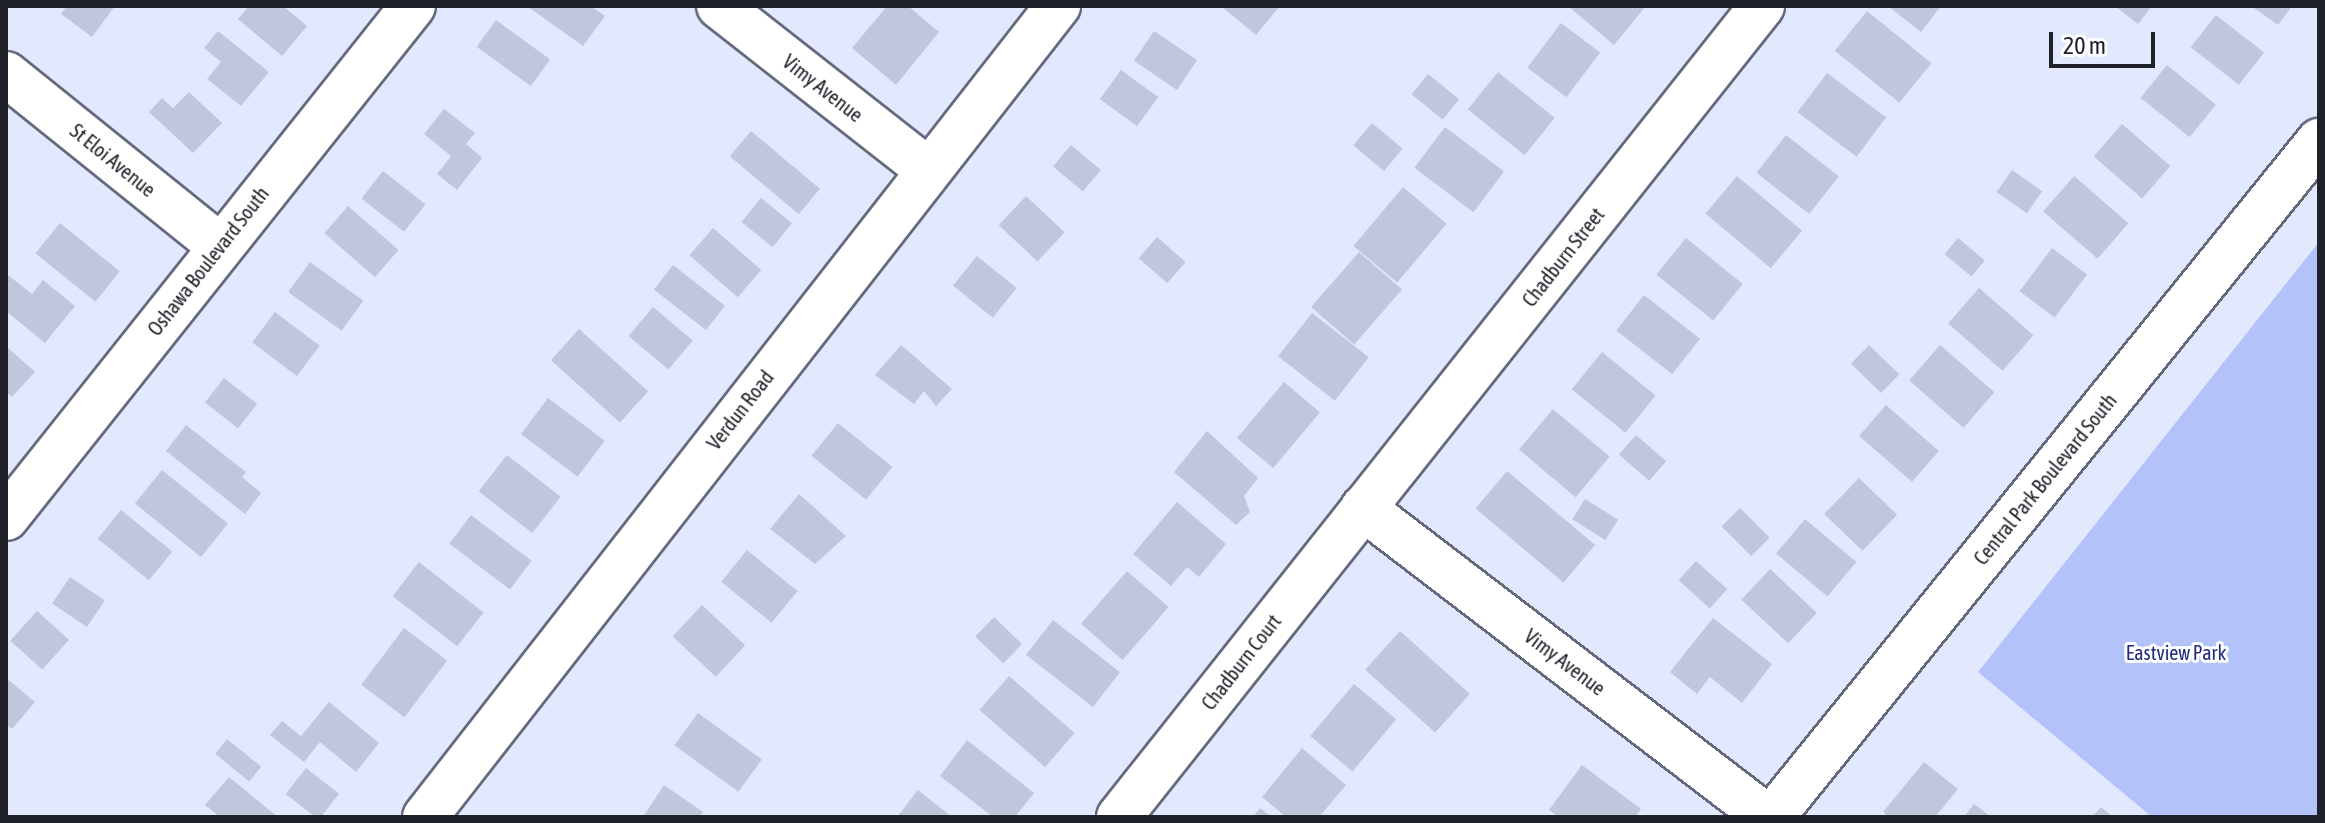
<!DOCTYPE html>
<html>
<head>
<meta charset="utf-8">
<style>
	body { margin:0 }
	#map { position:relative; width:2325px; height:823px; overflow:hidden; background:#e2e8fe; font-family:"Asap Condensed",sans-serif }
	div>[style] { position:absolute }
	.green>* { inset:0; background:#b3c2f9 }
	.building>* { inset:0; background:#c0c7dc; transform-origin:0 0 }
	.roads { filter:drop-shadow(2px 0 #64697c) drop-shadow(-2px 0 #64697c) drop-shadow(0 2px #64697c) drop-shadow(0 -2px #64697c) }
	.minor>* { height:44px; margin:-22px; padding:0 22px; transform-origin:22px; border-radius:22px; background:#fff }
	span { translate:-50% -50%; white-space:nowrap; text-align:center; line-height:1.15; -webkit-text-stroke:6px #fff; paint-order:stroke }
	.street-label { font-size:20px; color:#20222a }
	.park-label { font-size:20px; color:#232b7b }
	.frame { position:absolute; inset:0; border:8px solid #20222a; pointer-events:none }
	.scale { position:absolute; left:2049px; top:32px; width:106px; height:36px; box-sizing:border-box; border:4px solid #20222a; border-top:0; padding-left:10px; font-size:24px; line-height:28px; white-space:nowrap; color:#20222a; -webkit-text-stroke:6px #fff; paint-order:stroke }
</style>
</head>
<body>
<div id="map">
	<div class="green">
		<i style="clip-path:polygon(2319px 242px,2319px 817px,2152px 817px,1978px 672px)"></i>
	</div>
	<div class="building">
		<i style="clip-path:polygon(67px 6px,115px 6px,92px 37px,61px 14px)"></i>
		<i style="clip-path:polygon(249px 6px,283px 6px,307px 26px,282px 56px,238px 19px)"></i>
		<i style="clip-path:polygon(527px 6px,591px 6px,605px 16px,583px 46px)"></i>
		<i style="clip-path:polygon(887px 6px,908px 6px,939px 32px,896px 85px,852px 48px)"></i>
		<i style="clip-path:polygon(1221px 6px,1280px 6px,1256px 35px)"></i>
		<i style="clip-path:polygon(1568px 6px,1646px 6px,1614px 45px)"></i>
		<i style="clip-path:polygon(1888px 6px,1941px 6px,1921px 32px)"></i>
		<i style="clip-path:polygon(2115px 6px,2152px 6px,2138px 24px)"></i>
		<i style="clip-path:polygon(2251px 6px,2292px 6px,2278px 25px)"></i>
		<i style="left:1867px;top:11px;width:83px;height:51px;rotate:39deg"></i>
		<i style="left:2216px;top:15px;width:61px;height:41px;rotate:38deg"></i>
		<i style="left:496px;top:20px;width:67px;height:33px;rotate:36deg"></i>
		<i style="left:1561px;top:23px;width:49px;height:56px;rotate:37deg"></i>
		<i style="clip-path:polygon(218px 31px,269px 72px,241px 106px,207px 79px,221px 62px,204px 48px)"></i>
		<i style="left:1154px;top:31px;width:52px;height:36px;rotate:34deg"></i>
		<i style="left:2167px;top:65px;width:63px;height:42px;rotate:39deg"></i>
		<i style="left:1121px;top:70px;width:46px;height:36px;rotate:36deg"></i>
		<i style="left:1498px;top:72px;width:73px;height:48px;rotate:39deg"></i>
		<i style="left:1827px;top:73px;width:74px;height:49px;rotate:37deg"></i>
		<i style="left:1428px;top:74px;width:40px;height:26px;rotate:39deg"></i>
		<i style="clip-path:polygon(189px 92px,222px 123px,193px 153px,149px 112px,162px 98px,173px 108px)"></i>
		<i style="clip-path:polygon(444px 109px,475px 133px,466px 144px,482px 158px,457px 190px,437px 174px,451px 156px,424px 134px)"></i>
		<i style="left:1372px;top:123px;width:40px;height:29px;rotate:40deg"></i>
		<i style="left:2122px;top:124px;width:64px;height:43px;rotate:41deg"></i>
		<i style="left:1445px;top:127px;width:74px;height:51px;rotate:37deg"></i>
		<i style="left:751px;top:131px;width:90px;height:33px;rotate:40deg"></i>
		<i style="left:1786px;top:135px;width:67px;height:48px;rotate:38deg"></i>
		<i style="left:1071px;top:145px;width:39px;height:28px;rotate:40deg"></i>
		<i style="left:2012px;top:170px;width:37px;height:27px;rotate:35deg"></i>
		<i style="left:383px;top:171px;width:54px;height:35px;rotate:38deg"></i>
		<i style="left:1737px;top:176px;width:85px;height:49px;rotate:40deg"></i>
		<i style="left:2074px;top:176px;width:72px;height:47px;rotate:41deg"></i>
		<i style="left:1403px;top:187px;width:57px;height:77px;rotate:40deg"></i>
		<i style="left:1026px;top:196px;width:53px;height:40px;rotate:43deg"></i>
		<i style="left:761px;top:198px;width:40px;height:31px;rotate:39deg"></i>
		<i style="left:348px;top:206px;width:67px;height:36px;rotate:41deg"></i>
		<i style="left:60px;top:223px;width:77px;height:39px;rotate:39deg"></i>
		<i style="left:713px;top:228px;width:64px;height:36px;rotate:41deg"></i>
		<i style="left:1157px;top:237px;width:38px;height:28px;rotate:41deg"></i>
		<i style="left:1686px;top:238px;width:73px;height:47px;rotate:39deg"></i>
		<i style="left:1958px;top:238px;width:35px;height:21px;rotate:40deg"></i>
		<i style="left:2052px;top:248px;width:44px;height:54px;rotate:37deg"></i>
		<i style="left:1359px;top:252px;width:57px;height:73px;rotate:41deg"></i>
		<i style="left:977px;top:256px;width:51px;height:38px;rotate:39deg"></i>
		<i style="left:310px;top:262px;width:66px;height:37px;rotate:36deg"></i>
		<i style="left:673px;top:265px;width:66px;height:31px;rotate:38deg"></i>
		<i style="clip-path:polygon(8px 275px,32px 294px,43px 280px,75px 306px,45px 343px,6px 311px)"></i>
		<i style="left:1979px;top:288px;width:72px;height:47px;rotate:41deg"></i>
		<i style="left:1644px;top:295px;width:71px;height:45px;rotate:38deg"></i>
		<i style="left:653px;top:307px;width:52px;height:38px;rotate:40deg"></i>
		<i style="left:275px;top:312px;width:56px;height:38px;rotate:37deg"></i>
		<i style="left:1312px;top:313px;width:72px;height:55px;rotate:38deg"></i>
		<i style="left:579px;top:329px;width:93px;height:42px;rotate:42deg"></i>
		<i style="clip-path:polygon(901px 345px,952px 389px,936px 406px,924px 391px,914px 404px,875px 375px)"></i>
		<i style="left:1869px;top:345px;width:42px;height:26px;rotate:44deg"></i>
		<i style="left:1940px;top:345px;width:72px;height:47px;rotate:41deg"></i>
		<i style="clip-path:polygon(6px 346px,35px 372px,12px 397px,6px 392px)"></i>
		<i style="left:1602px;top:352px;width:69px;height:48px;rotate:39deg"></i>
		<i style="left:224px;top:378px;width:42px;height:31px;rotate:38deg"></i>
		<i style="left:1284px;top:382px;width:47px;height:73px;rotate:40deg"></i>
		<i style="left:548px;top:398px;width:71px;height:45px;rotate:37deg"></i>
		<i style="left:1886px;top:405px;width:70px;height:41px;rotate:41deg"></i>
		<i style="left:1553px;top:409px;width:74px;height:53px;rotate:40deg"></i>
		<i style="left:838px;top:423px;width:70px;height:42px;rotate:39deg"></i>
		<i style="clip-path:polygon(186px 425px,246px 472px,242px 477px,261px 493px,245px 514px,166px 451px)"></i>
		<i style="clip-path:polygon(1207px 431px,1258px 478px,1244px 496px,1250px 512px,1236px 525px,1174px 472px)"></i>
		<i style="left:1636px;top:435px;width:40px;height:26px;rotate:41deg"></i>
		<i style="left:507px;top:455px;width:68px;height:46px;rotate:38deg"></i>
		<i style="left:162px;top:470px;width:85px;height:43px;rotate:39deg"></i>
		<i style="left:1507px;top:471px;width:115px;height:49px;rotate:40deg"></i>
		<i style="left:1859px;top:478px;width:53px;height:50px;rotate:44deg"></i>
		<i style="clip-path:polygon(799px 494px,846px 536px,815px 564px,770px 529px)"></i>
		<i style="left:1585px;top:499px;width:39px;height:24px;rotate:32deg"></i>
		<i style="clip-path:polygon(1177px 502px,1226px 544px,1199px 577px,1187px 567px,1171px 586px,1133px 554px)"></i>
		<i style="left:1740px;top:508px;width:42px;height:26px;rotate:45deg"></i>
		<i style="left:121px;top:510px;width:66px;height:37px;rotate:39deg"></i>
		<i style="left:471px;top:515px;width:76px;height:36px;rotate:37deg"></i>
		<i style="left:1805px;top:519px;width:67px;height:45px;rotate:40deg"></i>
		<i style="left:747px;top:550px;width:65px;height:41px;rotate:39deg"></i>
		<i style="left:1696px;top:561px;width:42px;height:26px;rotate:42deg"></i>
		<i style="left:419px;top:562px;width:82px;height:43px;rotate:38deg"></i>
		<i style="left:1770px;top:569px;width:64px;height:42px;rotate:43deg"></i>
		<i style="left:1127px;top:571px;width:55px;height:70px;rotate:41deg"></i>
		<i style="left:70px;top:577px;width:42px;height:32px;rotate:34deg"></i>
		<i style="left:702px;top:605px;width:59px;height:43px;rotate:43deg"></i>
		<i style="left:37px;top:611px;width:43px;height:40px;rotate:42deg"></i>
		<i style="left:994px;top:617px;width:39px;height:27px;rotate:44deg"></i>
		<i style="clip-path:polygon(1713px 618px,1772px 664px,1742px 703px,1710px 677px,1697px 694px,1670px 672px)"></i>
		<i style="left:1053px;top:620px;width:85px;height:44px;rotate:38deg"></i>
		<i style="left:404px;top:628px;width:54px;height:71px;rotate:37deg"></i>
		<i style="left:1400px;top:631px;width:94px;height:52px;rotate:42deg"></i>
		<i style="left:1009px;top:676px;width:87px;height:45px;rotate:41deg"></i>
		<i style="clip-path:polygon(6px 678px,35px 702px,12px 729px,6px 724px)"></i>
		<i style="left:1354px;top:684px;width:55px;height:68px;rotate:40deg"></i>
		<i style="clip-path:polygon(329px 702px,379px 743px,356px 772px,320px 742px,304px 762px,270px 735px,282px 721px,301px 736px)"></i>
		<i style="left:698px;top:713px;width:79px;height:40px;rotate:36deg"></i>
		<i style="left:227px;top:739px;width:44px;height:19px;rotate:39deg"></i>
		<i style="clip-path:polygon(967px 740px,1034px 793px,1015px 817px,993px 817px,940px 776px)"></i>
		<i style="clip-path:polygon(1302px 748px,1346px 785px,1319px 817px,1286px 817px,1262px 797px)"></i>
		<i style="clip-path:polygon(1924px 762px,1958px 789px,1935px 817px,1889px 817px,1883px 812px)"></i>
		<i style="clip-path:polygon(1582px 765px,1641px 809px,1635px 817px,1559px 817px,1549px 810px)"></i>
		<i style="left:306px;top:768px;width:42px;height:33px;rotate:38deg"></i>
		<i style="clip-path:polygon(229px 777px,278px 817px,220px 817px,205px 805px)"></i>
		<i style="clip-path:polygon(664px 785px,703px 812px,699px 817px,643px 817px)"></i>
		<i style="clip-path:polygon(918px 790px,952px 817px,897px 817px)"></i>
		<i style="clip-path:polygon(1974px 804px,1991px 817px,1964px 817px)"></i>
		<i style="clip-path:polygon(2101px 807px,2113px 817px,2092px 817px)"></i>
		<i style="clip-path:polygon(1260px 808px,1272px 817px,1253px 817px)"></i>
	</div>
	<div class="roads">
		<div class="minor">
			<i style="left:719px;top:6px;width:264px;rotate:38.1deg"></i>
			<i style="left:6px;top:74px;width:275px;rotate:38.8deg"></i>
			<i style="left:1363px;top:508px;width:509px;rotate:37.41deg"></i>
			<i style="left:6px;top:518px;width:654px;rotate:-51.52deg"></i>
			<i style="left:425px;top:817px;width:1029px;rotate:-52.03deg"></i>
			<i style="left:1119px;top:817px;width:1035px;rotate:-51.59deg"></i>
			<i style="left:1772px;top:817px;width:870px;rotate:-51.02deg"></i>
		</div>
	</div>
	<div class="street-label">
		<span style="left:823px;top:88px;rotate:38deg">Vimy Avenue</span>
		<span style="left:113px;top:160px;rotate:39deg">St Eloi Avenue</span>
		<span style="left:1563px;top:257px;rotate:-52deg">Chadburn Street</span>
		<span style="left:208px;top:261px;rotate:-52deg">Oshawa Boulevard South</span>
		<span style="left:740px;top:410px;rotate:-52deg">Verdun Road</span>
		<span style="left:2045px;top:479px;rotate:-51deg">Central Park Boulevard South</span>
		<span style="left:1241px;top:662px;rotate:-52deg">Chadburn Court</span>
		<span style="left:1565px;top:662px;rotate:37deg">Vimy Avenue</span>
	</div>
	<div class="park-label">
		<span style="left:2176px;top:652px">Eastview Park</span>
	</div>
	<div class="frame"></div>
	<div class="scale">20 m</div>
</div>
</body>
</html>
